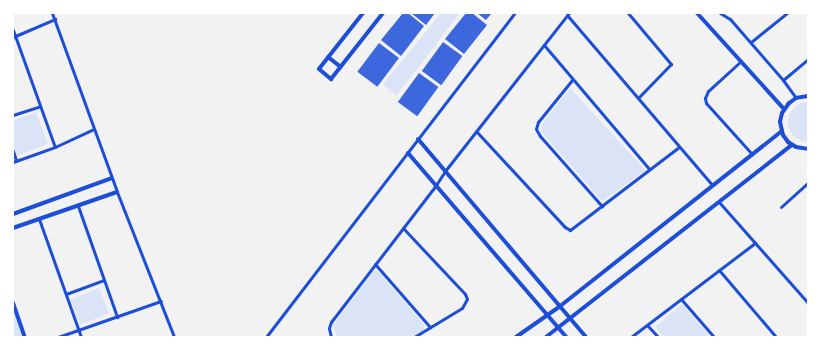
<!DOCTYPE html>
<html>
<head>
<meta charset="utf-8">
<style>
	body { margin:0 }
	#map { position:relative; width:821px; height:350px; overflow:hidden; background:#f2f2f2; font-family:Merriweather,serif }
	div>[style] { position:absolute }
	.green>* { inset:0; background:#dbe4f7; transform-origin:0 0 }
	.building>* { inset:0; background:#3d67dc; transform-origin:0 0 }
	.minor>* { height:3px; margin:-1.5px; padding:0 1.5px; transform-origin:1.5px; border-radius:1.5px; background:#1d4ed8 }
	.tertiary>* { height:4px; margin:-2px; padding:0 2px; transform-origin:2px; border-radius:2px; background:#1d4ed8 }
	span { translate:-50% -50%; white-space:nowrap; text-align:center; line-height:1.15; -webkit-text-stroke:4px #fff; paint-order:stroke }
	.frame { position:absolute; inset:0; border:14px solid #fff; pointer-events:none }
</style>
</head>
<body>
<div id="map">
	<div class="green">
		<i style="clip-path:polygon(441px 13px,460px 13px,396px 96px,383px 84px)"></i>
		<i style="clip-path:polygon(570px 88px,646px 171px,602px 201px,541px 132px,542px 124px)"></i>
		<i style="clip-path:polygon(803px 102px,808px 102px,807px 142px,795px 138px,788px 127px,789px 114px,797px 105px)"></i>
		<i style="clip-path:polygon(36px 112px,48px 144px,17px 156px,13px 145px,13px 121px)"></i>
		<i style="clip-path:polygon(375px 270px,378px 271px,424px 325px,423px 330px,411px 337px,337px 337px,333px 325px)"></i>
		<i style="left:99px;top:288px;width:27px;height:31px;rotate:68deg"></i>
		<i style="clip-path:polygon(682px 304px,710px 337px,664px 337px,655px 327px)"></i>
		<i style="clip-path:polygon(13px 311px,23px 337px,15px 337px,13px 331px)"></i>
	</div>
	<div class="building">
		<i style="clip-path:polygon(403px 13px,408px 13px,424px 26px,401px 56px,381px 40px)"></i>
		<i style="clip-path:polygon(411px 13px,435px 13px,426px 25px)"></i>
		<i style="clip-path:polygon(466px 13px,472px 13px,487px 25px,464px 54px,445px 39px)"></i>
		<i style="clip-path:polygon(477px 13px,492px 13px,486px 20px)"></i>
		<i style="left:443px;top:42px;width:24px;height:36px;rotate:36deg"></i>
		<i style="left:379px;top:43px;width:25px;height:36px;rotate:37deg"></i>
		<i style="left:419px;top:73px;width:24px;height:36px;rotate:36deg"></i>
	</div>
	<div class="minor">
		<i style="left:52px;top:13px;width:190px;rotate:70deg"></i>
		<i style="left:117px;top:192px;width:156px;rotate:68.5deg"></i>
		<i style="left:628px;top:13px;width:67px;rotate:49.9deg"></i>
		<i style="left:671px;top:64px;width:47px;rotate:134.1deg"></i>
		<i style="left:720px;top:13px;width:12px;rotate:31deg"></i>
		<i style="left:730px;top:19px;width:81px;rotate:49deg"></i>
		<i style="left:783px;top:80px;width:22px;rotate:54deg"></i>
		<i style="left:567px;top:15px;width:223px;rotate:49.5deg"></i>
		<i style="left:13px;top:30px;width:124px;rotate:70.3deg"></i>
		<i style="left:13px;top:37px;width:46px;rotate:-23.2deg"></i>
		<i style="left:751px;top:42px;width:46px;rotate:-38.9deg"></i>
		<i style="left:544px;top:45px;width:162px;rotate:49.7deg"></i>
		<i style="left:741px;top:61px;width:45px;rotate:137.7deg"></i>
		<i style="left:708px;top:91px;width:8px;rotate:113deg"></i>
		<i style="left:705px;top:98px;width:5px;rotate:79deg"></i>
		<i style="left:706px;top:103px;width:69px;rotate:48deg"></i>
		<i style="left:572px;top:80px;width:54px;rotate:129deg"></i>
		<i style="left:538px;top:122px;width:7px;rotate:106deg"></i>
		<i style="left:536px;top:129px;width:8px;rotate:60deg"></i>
		<i style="left:540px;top:136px;width:94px;rotate:48.5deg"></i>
		<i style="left:783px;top:80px;width:33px;rotate:-40deg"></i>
		<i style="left:13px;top:115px;width:28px;rotate:-18deg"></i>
		<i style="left:476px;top:131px;width:131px;rotate:47.2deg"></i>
		<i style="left:565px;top:227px;width:6px;rotate:31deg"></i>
		<i style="left:570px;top:230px;width:137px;rotate:-37.3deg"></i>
		<i style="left:13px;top:151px;width:9px;rotate:72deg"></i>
		<i style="left:13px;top:162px;width:45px;rotate:-19.7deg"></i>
		<i style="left:55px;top:147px;width:43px;rotate:-24.8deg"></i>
		<i style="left:719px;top:202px;width:135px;rotate:48.6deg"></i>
		<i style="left:78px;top:206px;width:118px;rotate:70.6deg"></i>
		<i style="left:781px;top:207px;width:36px;rotate:-42deg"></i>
		<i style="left:39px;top:219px;width:125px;rotate:70.4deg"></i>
		<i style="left:403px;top:228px;width:91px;rotate:46.8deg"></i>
		<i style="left:465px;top:294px;width:5px;rotate:68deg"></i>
		<i style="left:467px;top:299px;width:10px;rotate:119deg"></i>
		<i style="left:462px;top:308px;width:56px;rotate:148.9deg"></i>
		<i style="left:375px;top:264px;width:84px;rotate:48.9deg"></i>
		<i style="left:719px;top:270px;width:88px;rotate:49.6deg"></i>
		<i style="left:66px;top:294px;width:40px;rotate:-20.2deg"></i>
		<i style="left:681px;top:299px;width:50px;rotate:49deg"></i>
		<i style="left:647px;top:325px;width:16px;rotate:47deg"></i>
		<i style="left:58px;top:337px;width:109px;rotate:-19.3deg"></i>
		<i style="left:266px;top:337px;width:409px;rotate:-52.5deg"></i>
		<i style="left:331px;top:337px;width:9px;rotate:-103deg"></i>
		<i style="left:329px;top:328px;width:6px;rotate:-72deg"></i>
		<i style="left:331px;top:322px;width:173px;rotate:-52.5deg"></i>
		<i style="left:436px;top:185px;width:17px;rotate:-57deg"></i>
		<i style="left:445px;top:171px;width:201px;rotate:-51.9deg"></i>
		<i style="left:631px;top:337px;width:156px;rotate:-37.2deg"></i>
	</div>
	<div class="tertiary">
		<i style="left:363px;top:13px;width:71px;rotate:128.2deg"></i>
		<i style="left:319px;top:69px;width:16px;rotate:40deg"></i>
		<i style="left:331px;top:79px;width:84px;rotate:-51.8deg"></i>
		<i style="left:697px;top:13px;width:130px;rotate:47.8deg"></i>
		<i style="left:328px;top:57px;width:16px;rotate:38deg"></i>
		<i style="left:808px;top:96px;width:12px;rotate:171deg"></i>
		<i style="left:796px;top:98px;width:9px;rotate:144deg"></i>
		<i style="left:789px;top:103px;width:12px;rotate:125deg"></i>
		<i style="left:782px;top:113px;width:9px;rotate:103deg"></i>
		<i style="left:780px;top:122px;width:13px;rotate:77deg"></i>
		<i style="left:783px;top:135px;width:9px;rotate:54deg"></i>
		<i style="left:788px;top:142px;width:9px;rotate:32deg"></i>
		<i style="left:796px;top:147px;width:12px;rotate:9deg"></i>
		<i style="left:418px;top:139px;width:260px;rotate:49.7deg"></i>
		<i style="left:408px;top:153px;width:243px;rotate:49.3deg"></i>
		<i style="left:13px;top:214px;width:105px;rotate:-20deg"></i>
		<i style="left:13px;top:228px;width:110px;rotate:-19.1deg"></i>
		<i style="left:13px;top:303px;width:36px;rotate:71deg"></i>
		<i style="left:516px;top:337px;width:52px;rotate:-34.9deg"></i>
		<i style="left:559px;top:307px;width:284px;rotate:-38.3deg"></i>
		<i style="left:546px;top:337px;width:312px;rotate:-38deg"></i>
	</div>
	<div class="frame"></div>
</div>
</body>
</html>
